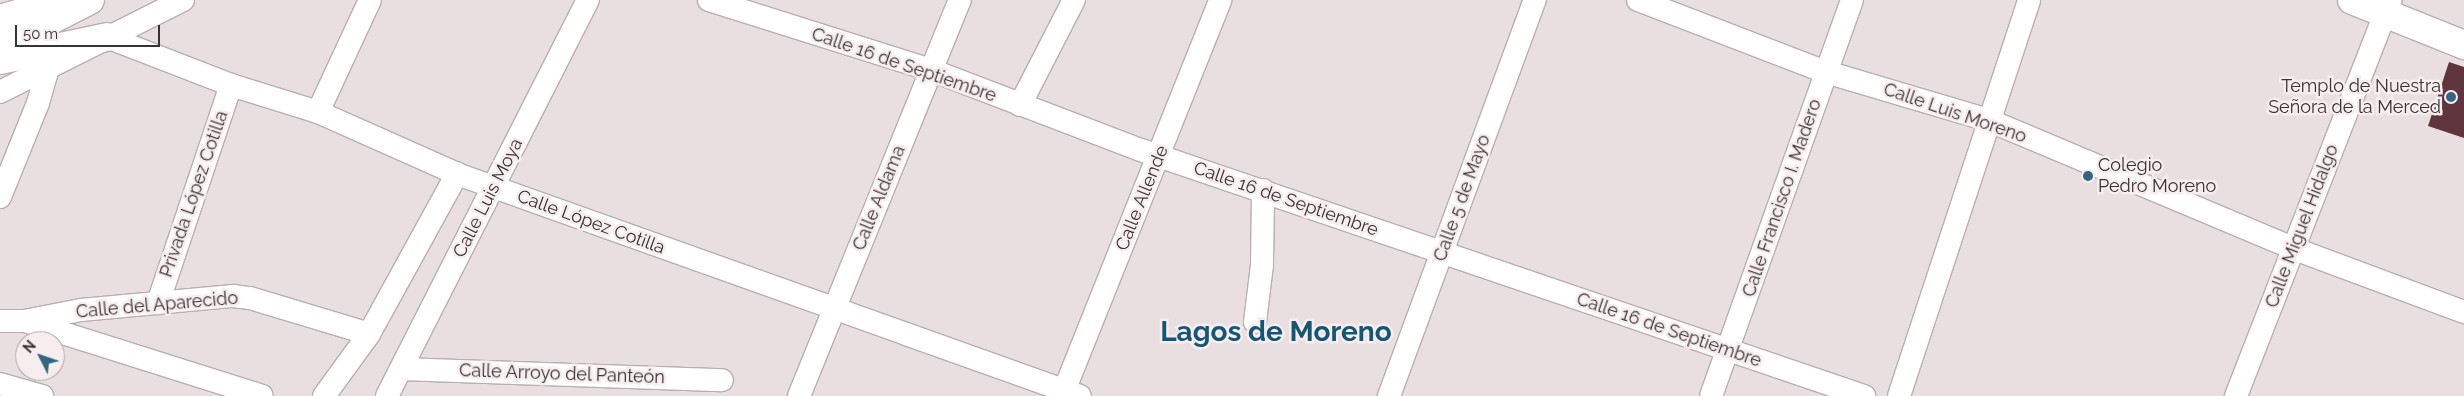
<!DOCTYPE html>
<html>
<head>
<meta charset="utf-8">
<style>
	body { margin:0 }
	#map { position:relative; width:2464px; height:396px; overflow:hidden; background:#eadfe0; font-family:Raleway,sans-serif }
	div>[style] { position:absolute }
	.building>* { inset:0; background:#61353e }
	.roads { filter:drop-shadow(1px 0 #b9afb0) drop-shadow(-1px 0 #b9afb0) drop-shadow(0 1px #b9afb0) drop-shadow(0 -1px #b9afb0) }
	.minor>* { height:22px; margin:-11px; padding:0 11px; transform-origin:11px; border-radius:11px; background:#fff }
	.major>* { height:28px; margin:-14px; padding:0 14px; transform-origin:14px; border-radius:14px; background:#fff }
	.highway>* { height:28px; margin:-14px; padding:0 14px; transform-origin:14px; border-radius:14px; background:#fff }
	.dots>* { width:14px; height:14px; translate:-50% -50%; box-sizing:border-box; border:2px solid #f7ecee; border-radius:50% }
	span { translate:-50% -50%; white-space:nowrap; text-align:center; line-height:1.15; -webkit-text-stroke:5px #f7ecee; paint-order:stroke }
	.street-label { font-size:18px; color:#383334 }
	.poi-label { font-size:18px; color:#383334 }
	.right { translate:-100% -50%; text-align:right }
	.left { translate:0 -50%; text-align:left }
	.town-label { font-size:28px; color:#145775; font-weight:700 }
	.north { position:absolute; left:15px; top:331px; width:50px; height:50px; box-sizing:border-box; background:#f7ecee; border:1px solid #aba2a4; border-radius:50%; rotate:311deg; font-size:14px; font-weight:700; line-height:20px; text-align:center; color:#383334 }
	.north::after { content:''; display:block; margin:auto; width:18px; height:22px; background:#306682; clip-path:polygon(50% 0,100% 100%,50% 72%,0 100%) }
	.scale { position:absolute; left:15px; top:25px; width:145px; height:22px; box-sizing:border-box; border:2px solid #383334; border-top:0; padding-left:6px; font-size:15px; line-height:18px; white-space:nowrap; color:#383334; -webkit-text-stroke:4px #f7ecee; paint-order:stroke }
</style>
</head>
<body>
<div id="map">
	<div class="building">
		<i style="clip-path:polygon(2449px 62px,2464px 67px,2464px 138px,2428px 126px)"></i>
	</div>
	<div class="roads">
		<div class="minor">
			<i style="left:709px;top:0;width:233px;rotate:17.5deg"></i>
			<i style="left:931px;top:70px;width:225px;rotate:20.9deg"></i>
			<i style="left:1141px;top:150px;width:764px;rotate:18.79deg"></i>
			<i style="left:1638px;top:0;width:201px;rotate:21deg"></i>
			<i style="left:1826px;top:72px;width:169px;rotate:16.5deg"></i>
			<i style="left:1988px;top:120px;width:330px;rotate:22.8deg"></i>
			<i style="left:2292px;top:248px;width:184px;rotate:20.4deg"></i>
			<i style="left:107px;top:37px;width:133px;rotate:21.2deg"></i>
			<i style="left:231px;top:85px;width:91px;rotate:17.2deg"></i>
			<i style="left:318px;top:112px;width:152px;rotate:24deg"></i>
			<i style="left:457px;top:174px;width:661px;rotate:19.61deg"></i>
			<i style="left:0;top:92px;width:205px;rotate:-26.7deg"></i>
			<i style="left:1020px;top:105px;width:118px;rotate:-62.8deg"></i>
			<i style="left:318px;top:112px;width:123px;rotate:-65.1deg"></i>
			<i style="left:0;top:197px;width:101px;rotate:-68deg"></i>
			<i style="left:38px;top:103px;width:40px;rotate:-74deg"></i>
			<i style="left:158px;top:303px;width:230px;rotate:-71.5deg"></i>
			<i style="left:0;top:321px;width:24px"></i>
			<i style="left:24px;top:321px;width:58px;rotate:-10.9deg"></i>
			<i style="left:81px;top:310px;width:153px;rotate:-5.3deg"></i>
			<i style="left:233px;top:296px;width:17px;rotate:7deg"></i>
			<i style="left:250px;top:298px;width:124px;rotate:16.8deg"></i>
			<i style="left:28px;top:322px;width:245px;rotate:17.5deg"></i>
			<i style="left:1255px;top:322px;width:57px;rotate:-83deg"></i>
			<i style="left:1262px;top:265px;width:75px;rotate:-89.2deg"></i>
			<i style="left:401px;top:369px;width:321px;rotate:2deg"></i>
			<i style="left:0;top:384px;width:44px;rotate:15.9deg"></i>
			<i style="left:324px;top:396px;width:77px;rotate:-54deg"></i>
			<i style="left:369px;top:334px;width:183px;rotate:-61.2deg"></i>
			<i style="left:387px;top:396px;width:444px;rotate:-63.1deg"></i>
			<i style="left:799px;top:396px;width:427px;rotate:-67.9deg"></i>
			<i style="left:1062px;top:396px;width:426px;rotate:-68.2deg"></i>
			<i style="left:1389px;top:396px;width:422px;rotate:-69.8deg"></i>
			<i style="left:1711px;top:396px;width:420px;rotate:-70.4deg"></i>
			<i style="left:1899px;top:396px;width:417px;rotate:-71.8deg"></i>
			<i style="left:2236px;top:396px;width:425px;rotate:-68.7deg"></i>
		</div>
		<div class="major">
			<i style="left:2352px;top:0;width:121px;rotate:21.9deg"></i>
		</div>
		<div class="highway">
			<i style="left:0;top:19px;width:60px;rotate:-16.3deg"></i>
			<i style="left:0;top:46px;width:101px;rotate:-27.1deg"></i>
			<i style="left:0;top:60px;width:109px;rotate:-12.1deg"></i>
		</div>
	</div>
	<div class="dots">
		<i style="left:2451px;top:97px;background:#306682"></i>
		<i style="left:2088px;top:176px;background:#306682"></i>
	</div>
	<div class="street-label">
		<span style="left:904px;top:65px;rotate:19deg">Calle 16 de Septiembre</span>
		<span style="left:1955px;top:113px;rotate:19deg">Calle Luis Moreno</span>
		<span style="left:194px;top:194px;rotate:-71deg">Privada López Cotilla</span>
		<span style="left:488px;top:198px;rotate:-63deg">Calle Luis Moya</span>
		<span style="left:879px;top:198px;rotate:-68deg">Calle Aldama</span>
		<span style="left:1142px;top:198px;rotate:-68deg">Calle Allende</span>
		<span style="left:1462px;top:198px;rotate:-70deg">Calle 5 de Mayo</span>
		<span style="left:1782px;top:198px;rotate:-71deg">Calle Francisco I. Madero</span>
		<span style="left:1286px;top:199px;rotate:19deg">Calle 16 de Septiembre</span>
		<span style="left:591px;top:222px;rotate:20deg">Calle López Cotilla</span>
		<span style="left:2302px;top:226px;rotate:-69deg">Calle Miguel Hidalgo</span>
		<span style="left:157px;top:305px;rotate:-5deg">Calle del Aparecido</span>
		<span style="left:1669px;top:330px;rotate:19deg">Calle 16 de Septiembre</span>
		<span style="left:562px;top:374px;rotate:2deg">Calle Arroyo del Panteón</span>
	</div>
	<div class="poi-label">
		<span class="right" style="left:2441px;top:97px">Templo de Nuestra<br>Señora de la Merced</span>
		<span class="left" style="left:2098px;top:176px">Colegio<br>Pedro Moreno</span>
	</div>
	<div class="town-label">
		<span style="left:1276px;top:332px">Lagos de Moreno</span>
	</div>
	<div class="north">N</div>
	<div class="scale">50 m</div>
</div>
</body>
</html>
